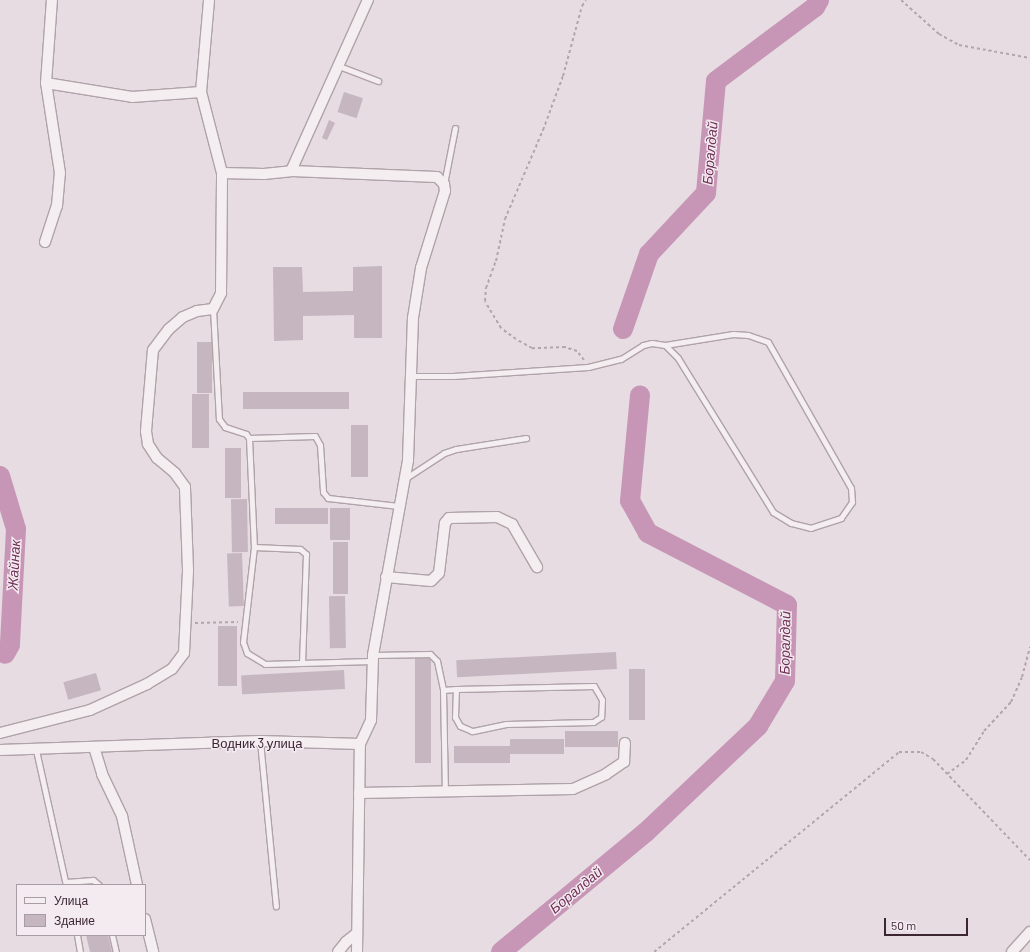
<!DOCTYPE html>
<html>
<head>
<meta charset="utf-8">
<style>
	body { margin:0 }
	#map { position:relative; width:1030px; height:952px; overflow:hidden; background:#e6dce1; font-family:Barlow,sans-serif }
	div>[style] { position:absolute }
	.river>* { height:20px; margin:-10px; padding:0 10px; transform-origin:10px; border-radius:10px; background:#c796b6 }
	.building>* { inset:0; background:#c6b6bf; transform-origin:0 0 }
	.path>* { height:2px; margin-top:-1px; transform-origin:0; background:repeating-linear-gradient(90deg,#b2a6ac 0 3px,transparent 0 6px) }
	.roads { filter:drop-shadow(1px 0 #b0a2a9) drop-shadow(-1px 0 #b0a2a9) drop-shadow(0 1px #b0a2a9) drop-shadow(0 -1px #b0a2a9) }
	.lane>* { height:5px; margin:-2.5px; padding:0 2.5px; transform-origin:2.5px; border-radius:2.5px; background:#f4eef1 }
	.street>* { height:10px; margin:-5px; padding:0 5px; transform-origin:5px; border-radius:5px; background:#f4eef1 }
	span { translate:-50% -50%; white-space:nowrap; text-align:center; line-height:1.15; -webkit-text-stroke:3px #f4ebf0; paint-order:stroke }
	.street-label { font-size:13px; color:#3c2632 }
	.water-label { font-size:14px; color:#703057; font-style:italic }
	.legend { position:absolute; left:16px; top:884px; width:130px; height:52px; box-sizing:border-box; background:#f4ebf0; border:1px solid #aa9ca4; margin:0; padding:5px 7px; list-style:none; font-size:12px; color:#3c2632 }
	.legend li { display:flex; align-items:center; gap:8px; height:20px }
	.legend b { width:20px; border:1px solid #aa9ca4 }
	.scale { position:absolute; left:884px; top:918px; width:84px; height:18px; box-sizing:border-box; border:2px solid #3c2632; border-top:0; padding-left:5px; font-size:12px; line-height:14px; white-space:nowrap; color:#3c2632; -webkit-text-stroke:3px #f4ebf0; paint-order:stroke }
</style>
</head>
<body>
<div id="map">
	<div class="river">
		<i style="left:623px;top:329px;width:79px;rotate:-70.9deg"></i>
		<i style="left:649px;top:254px;width:83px;rotate:-46.9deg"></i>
		<i style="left:706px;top:193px;width:112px;rotate:-84.9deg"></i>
		<i style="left:716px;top:81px;width:124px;rotate:-36.8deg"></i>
		<i style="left:815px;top:7px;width:8px;rotate:-60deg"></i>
		<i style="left:0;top:476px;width:55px;rotate:73.2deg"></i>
		<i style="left:16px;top:529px;width:116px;rotate:93deg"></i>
		<i style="left:10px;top:645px;width:10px;rotate:119deg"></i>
		<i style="left:501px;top:952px;width:187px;rotate:-39.6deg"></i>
		<i style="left:645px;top:833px;width:156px;rotate:-43.4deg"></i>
		<i style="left:758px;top:726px;width:52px;rotate:-59deg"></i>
		<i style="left:785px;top:681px;width:76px;rotate:-88.5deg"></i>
		<i style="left:787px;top:605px;width:157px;rotate:-152.6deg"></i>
		<i style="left:648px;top:533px;width:37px;rotate:-119deg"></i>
		<i style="left:630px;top:501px;width:106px;rotate:-84.6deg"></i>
	</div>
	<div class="building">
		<i style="left:344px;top:92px;width:20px;height:21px;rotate:18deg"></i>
		<i style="clip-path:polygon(329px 120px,335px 123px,327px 140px,322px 138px)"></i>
		<i style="clip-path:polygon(382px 266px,382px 338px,354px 338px,354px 315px,303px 316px,303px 340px,274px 341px,273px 267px,302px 267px,303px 292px,353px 291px,353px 267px)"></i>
		<i style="left:197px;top:342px;width:15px;height:51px"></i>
		<i style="left:349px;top:392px;width:17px;height:106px;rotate:90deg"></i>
		<i style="left:192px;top:394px;width:17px;height:54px"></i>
		<i style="left:351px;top:425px;width:17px;height:52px"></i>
		<i style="left:225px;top:448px;width:16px;height:50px"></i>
		<i style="left:247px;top:499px;width:53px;height:16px;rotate:89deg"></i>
		<i style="left:328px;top:508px;width:16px;height:53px;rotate:90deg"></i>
		<i style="left:330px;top:508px;width:20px;height:32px"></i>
		<i style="left:333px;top:542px;width:15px;height:52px"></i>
		<i style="left:242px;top:553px;width:53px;height:15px;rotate:88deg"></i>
		<i style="left:345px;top:596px;width:52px;height:16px;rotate:89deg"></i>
		<i style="left:218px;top:626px;width:19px;height:60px"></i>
		<i style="left:616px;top:652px;width:17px;height:160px;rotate:87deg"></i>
		<i style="left:415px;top:657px;width:16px;height:106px"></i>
		<i style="left:629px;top:669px;width:16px;height:51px"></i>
		<i style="left:344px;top:670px;width:19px;height:103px;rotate:87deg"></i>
		<i style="left:96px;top:673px;width:18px;height:34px;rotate:74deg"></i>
		<i style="left:565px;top:731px;width:53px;height:16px"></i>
		<i style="left:564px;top:739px;width:15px;height:54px;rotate:90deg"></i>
		<i style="left:510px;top:746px;width:17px;height:56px;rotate:90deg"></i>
		<i style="clip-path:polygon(86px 935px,108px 935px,112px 952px,90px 952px)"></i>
	</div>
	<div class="path">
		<i style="left:901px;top:0;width:51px;rotate:41.8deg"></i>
		<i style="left:939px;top:34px;width:23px;rotate:29deg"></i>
		<i style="left:959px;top:45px;width:72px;rotate:10.4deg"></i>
		<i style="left:584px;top:360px;width:11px;rotate:-128deg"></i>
		<i style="left:577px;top:351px;width:13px;rotate:-162deg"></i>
		<i style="left:565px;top:347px;width:33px;rotate:178deg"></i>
		<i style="left:532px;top:348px;width:18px;rotate:-151deg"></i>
		<i style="left:516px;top:339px;width:19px;rotate:-144deg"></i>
		<i style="left:501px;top:328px;width:31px;rotate:-121deg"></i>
		<i style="left:485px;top:301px;width:13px;rotate:-86deg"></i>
		<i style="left:486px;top:288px;width:29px;rotate:-70deg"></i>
		<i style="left:496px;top:261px;width:43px;rotate:-77.9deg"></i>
		<i style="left:505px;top:219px;width:97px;rotate:-66.9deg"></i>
		<i style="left:543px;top:130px;width:58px;rotate:-69.7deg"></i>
		<i style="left:563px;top:76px;width:73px;rotate:-74.8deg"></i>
		<i style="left:582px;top:6px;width:7px;rotate:-56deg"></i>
		<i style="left:195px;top:623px;width:43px;rotate:-1.3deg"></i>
		<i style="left:947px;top:774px;width:24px;rotate:-36deg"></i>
		<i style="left:966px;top:760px;width:34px;rotate:-58deg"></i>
		<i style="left:984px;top:731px;width:40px;rotate:-47deg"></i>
		<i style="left:1011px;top:702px;width:27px;rotate:-66deg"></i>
		<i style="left:1022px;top:677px;width:31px;rotate:-75deg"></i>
		<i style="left:654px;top:952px;width:316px;rotate:-39.2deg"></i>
		<i style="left:899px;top:752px;width:22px"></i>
		<i style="left:921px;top:752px;width:14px;rotate:30deg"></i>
		<i style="left:933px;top:759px;width:140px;rotate:46.2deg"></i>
	</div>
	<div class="roads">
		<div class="lane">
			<i style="left:339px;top:66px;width:42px;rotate:21deg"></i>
			<i style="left:444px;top:184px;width:57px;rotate:-78.9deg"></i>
			<i style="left:213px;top:309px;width:110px;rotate:86.9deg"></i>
			<i style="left:219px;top:419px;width:10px;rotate:53deg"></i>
			<i style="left:225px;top:427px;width:22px;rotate:18deg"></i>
			<i style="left:246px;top:434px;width:5px;rotate:53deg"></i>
			<i style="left:249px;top:438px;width:109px;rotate:87.4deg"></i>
			<i style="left:254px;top:547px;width:96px;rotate:96.6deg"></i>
			<i style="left:243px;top:642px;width:12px;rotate:70deg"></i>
			<i style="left:247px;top:653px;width:21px;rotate:31deg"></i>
			<i style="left:265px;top:664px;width:107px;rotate:-1.6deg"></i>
			<i style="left:410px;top:376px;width:43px"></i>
			<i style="left:453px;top:376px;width:135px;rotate:-3.8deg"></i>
			<i style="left:588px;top:367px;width:34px;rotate:-14deg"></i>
			<i style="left:621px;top:359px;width:26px;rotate:-32deg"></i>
			<i style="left:643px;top:345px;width:9px;rotate:-13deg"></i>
			<i style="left:652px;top:343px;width:13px;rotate:9deg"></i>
			<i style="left:665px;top:345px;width:69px;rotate:-9.2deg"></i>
			<i style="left:733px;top:334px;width:15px;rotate:4deg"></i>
			<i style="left:748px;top:335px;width:21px;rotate:19deg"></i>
			<i style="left:768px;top:342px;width:168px;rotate:60.4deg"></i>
			<i style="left:851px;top:488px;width:14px;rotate:86deg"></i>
			<i style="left:852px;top:502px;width:19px;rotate:125deg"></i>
			<i style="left:841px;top:518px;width:32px;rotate:162deg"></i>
			<i style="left:811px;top:528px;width:21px;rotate:-166deg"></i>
			<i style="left:791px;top:523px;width:21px;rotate:-149deg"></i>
			<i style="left:773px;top:512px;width:181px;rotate:-121.7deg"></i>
			<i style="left:678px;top:358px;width:18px;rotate:-135deg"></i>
			<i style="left:249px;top:438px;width:66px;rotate:-1.7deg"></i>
			<i style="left:315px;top:436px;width:10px;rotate:61deg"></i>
			<i style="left:320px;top:445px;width:47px;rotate:86.3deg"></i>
			<i style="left:323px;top:492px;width:8px;rotate:50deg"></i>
			<i style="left:328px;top:498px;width:71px;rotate:6.4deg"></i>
			<i style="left:406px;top:478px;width:45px;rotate:-33.3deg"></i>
			<i style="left:444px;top:453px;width:13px;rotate:-18deg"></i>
			<i style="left:456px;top:449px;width:71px;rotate:-8.9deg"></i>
			<i style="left:254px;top:547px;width:46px;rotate:2.5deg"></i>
			<i style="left:300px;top:549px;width:8px;rotate:40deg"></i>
			<i style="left:306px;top:554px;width:109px;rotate:92.1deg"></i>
			<i style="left:373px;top:655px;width:57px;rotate:-1deg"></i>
			<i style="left:430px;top:654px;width:10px;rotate:45deg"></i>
			<i style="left:437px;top:661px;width:30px;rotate:78deg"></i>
			<i style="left:443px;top:690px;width:100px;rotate:88.9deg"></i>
			<i style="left:443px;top:690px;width:13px;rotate:-4deg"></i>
			<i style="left:456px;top:689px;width:138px;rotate:-1.2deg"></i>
			<i style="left:594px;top:686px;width:16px;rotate:60deg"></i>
			<i style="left:602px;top:700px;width:17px;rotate:93deg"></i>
			<i style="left:601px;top:717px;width:9px;rotate:148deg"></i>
			<i style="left:593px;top:722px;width:87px;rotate:178.7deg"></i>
			<i style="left:506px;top:724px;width:35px;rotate:168deg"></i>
			<i style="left:472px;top:731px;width:13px;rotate:-157deg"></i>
			<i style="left:460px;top:726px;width:10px;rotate:-119deg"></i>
			<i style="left:455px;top:717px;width:28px;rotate:-88deg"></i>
			<i style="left:260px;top:741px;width:166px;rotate:84.5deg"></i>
			<i style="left:36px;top:750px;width:138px;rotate:77.5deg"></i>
			<i style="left:66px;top:882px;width:27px;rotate:-4deg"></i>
			<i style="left:93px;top:880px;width:8px;rotate:40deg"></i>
			<i style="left:77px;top:935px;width:17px;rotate:80deg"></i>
			<i style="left:112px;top:935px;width:17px;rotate:77deg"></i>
		</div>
		<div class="street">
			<i style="left:46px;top:83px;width:87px;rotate:9.2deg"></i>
			<i style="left:132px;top:97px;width:69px;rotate:-4.1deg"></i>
			<i style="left:222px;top:173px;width:42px;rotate:1.4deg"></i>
			<i style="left:264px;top:174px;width:27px;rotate:-6deg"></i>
			<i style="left:291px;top:171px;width:188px;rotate:-65.8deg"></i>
			<i style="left:45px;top:242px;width:38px;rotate:-72deg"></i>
			<i style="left:57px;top:206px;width:33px;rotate:-85deg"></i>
			<i style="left:60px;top:173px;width:91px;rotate:-98.8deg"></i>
			<i style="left:46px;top:83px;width:83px;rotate:-85.9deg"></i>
			<i style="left:386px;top:577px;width:45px;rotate:5.1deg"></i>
			<i style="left:431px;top:581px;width:11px;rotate:-45deg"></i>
			<i style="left:439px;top:573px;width:50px;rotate:-83.2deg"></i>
			<i style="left:445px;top:523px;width:6px;rotate:-51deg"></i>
			<i style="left:449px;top:518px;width:48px;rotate:-1.2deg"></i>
			<i style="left:497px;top:517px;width:17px;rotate:25deg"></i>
			<i style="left:512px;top:524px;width:50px;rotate:59.8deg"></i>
			<i style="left:0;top:733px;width:93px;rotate:-14.3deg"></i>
			<i style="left:90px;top:710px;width:63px;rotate:-24.5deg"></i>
			<i style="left:147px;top:684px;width:29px;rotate:-31deg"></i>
			<i style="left:172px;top:669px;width:20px;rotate:-53deg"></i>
			<i style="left:184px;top:653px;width:83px;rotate:-87.2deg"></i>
			<i style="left:188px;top:570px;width:83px;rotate:-92.1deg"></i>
			<i style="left:185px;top:487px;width:17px;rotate:-126deg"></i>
			<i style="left:175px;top:473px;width:23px;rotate:-140deg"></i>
			<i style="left:157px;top:458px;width:17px;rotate:-123deg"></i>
			<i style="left:148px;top:444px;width:13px;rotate:-99deg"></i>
			<i style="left:146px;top:431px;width:81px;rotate:-85.1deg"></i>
			<i style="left:153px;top:350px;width:26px;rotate:-53deg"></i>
			<i style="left:169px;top:329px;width:18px;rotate:-41deg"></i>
			<i style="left:183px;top:317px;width:15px;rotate:-23deg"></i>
			<i style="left:197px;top:311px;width:16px;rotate:-7deg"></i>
			<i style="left:213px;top:309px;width:18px;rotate:-63deg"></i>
			<i style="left:221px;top:293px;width:120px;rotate:-89.5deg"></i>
			<i style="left:222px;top:173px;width:84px;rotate:-104.5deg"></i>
			<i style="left:201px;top:92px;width:92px;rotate:-85deg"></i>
			<i style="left:94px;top:747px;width:28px;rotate:73deg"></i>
			<i style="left:102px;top:774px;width:47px;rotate:64.5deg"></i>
			<i style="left:122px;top:816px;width:71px;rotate:77.7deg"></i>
			<i style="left:0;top:750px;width:260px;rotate:-2deg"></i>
			<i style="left:260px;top:741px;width:100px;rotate:1.7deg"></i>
			<i style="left:360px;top:744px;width:26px;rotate:-65deg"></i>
			<i style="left:371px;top:720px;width:65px;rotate:-88.2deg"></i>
			<i style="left:373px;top:655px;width:198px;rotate:-79.8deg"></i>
			<i style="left:408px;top:460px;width:142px;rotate:-88deg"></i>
			<i style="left:413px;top:318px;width:51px;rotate:-80.9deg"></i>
			<i style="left:421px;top:268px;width:81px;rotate:-72.7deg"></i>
			<i style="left:445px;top:191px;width:7px;rotate:-98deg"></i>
			<i style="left:444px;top:184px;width:10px;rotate:-135deg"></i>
			<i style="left:437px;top:177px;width:146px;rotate:-177.6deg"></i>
			<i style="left:359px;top:793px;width:214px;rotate:-1.1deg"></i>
			<i style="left:573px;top:789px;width:36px;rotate:-24deg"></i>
			<i style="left:606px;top:774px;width:22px;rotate:-34deg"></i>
			<i style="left:624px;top:762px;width:19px;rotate:-87deg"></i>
			<i style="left:145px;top:919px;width:34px;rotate:76deg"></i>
			<i style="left:338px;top:952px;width:13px;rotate:-51deg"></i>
			<i style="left:346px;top:942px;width:14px;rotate:-39deg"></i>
			<i style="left:357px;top:952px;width:208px;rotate:-89.2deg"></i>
			<i style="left:1012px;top:952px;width:27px;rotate:-48deg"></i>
		</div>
	</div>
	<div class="street-label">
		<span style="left:257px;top:743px">Водник 3 улица</span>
	</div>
	<div class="water-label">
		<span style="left:710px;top:153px;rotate:-85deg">Боралдай</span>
		<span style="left:14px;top:565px;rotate:-87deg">Жайнак</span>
		<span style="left:785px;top:643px;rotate:-89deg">Боралдай</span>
		<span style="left:576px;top:890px;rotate:-40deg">Боралдай</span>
	</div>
	<ul class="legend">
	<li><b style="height:5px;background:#f4eef1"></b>Улица</li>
	<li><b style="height:11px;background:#c6b6bf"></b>Здание</li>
	</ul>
	<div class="scale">50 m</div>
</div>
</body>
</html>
